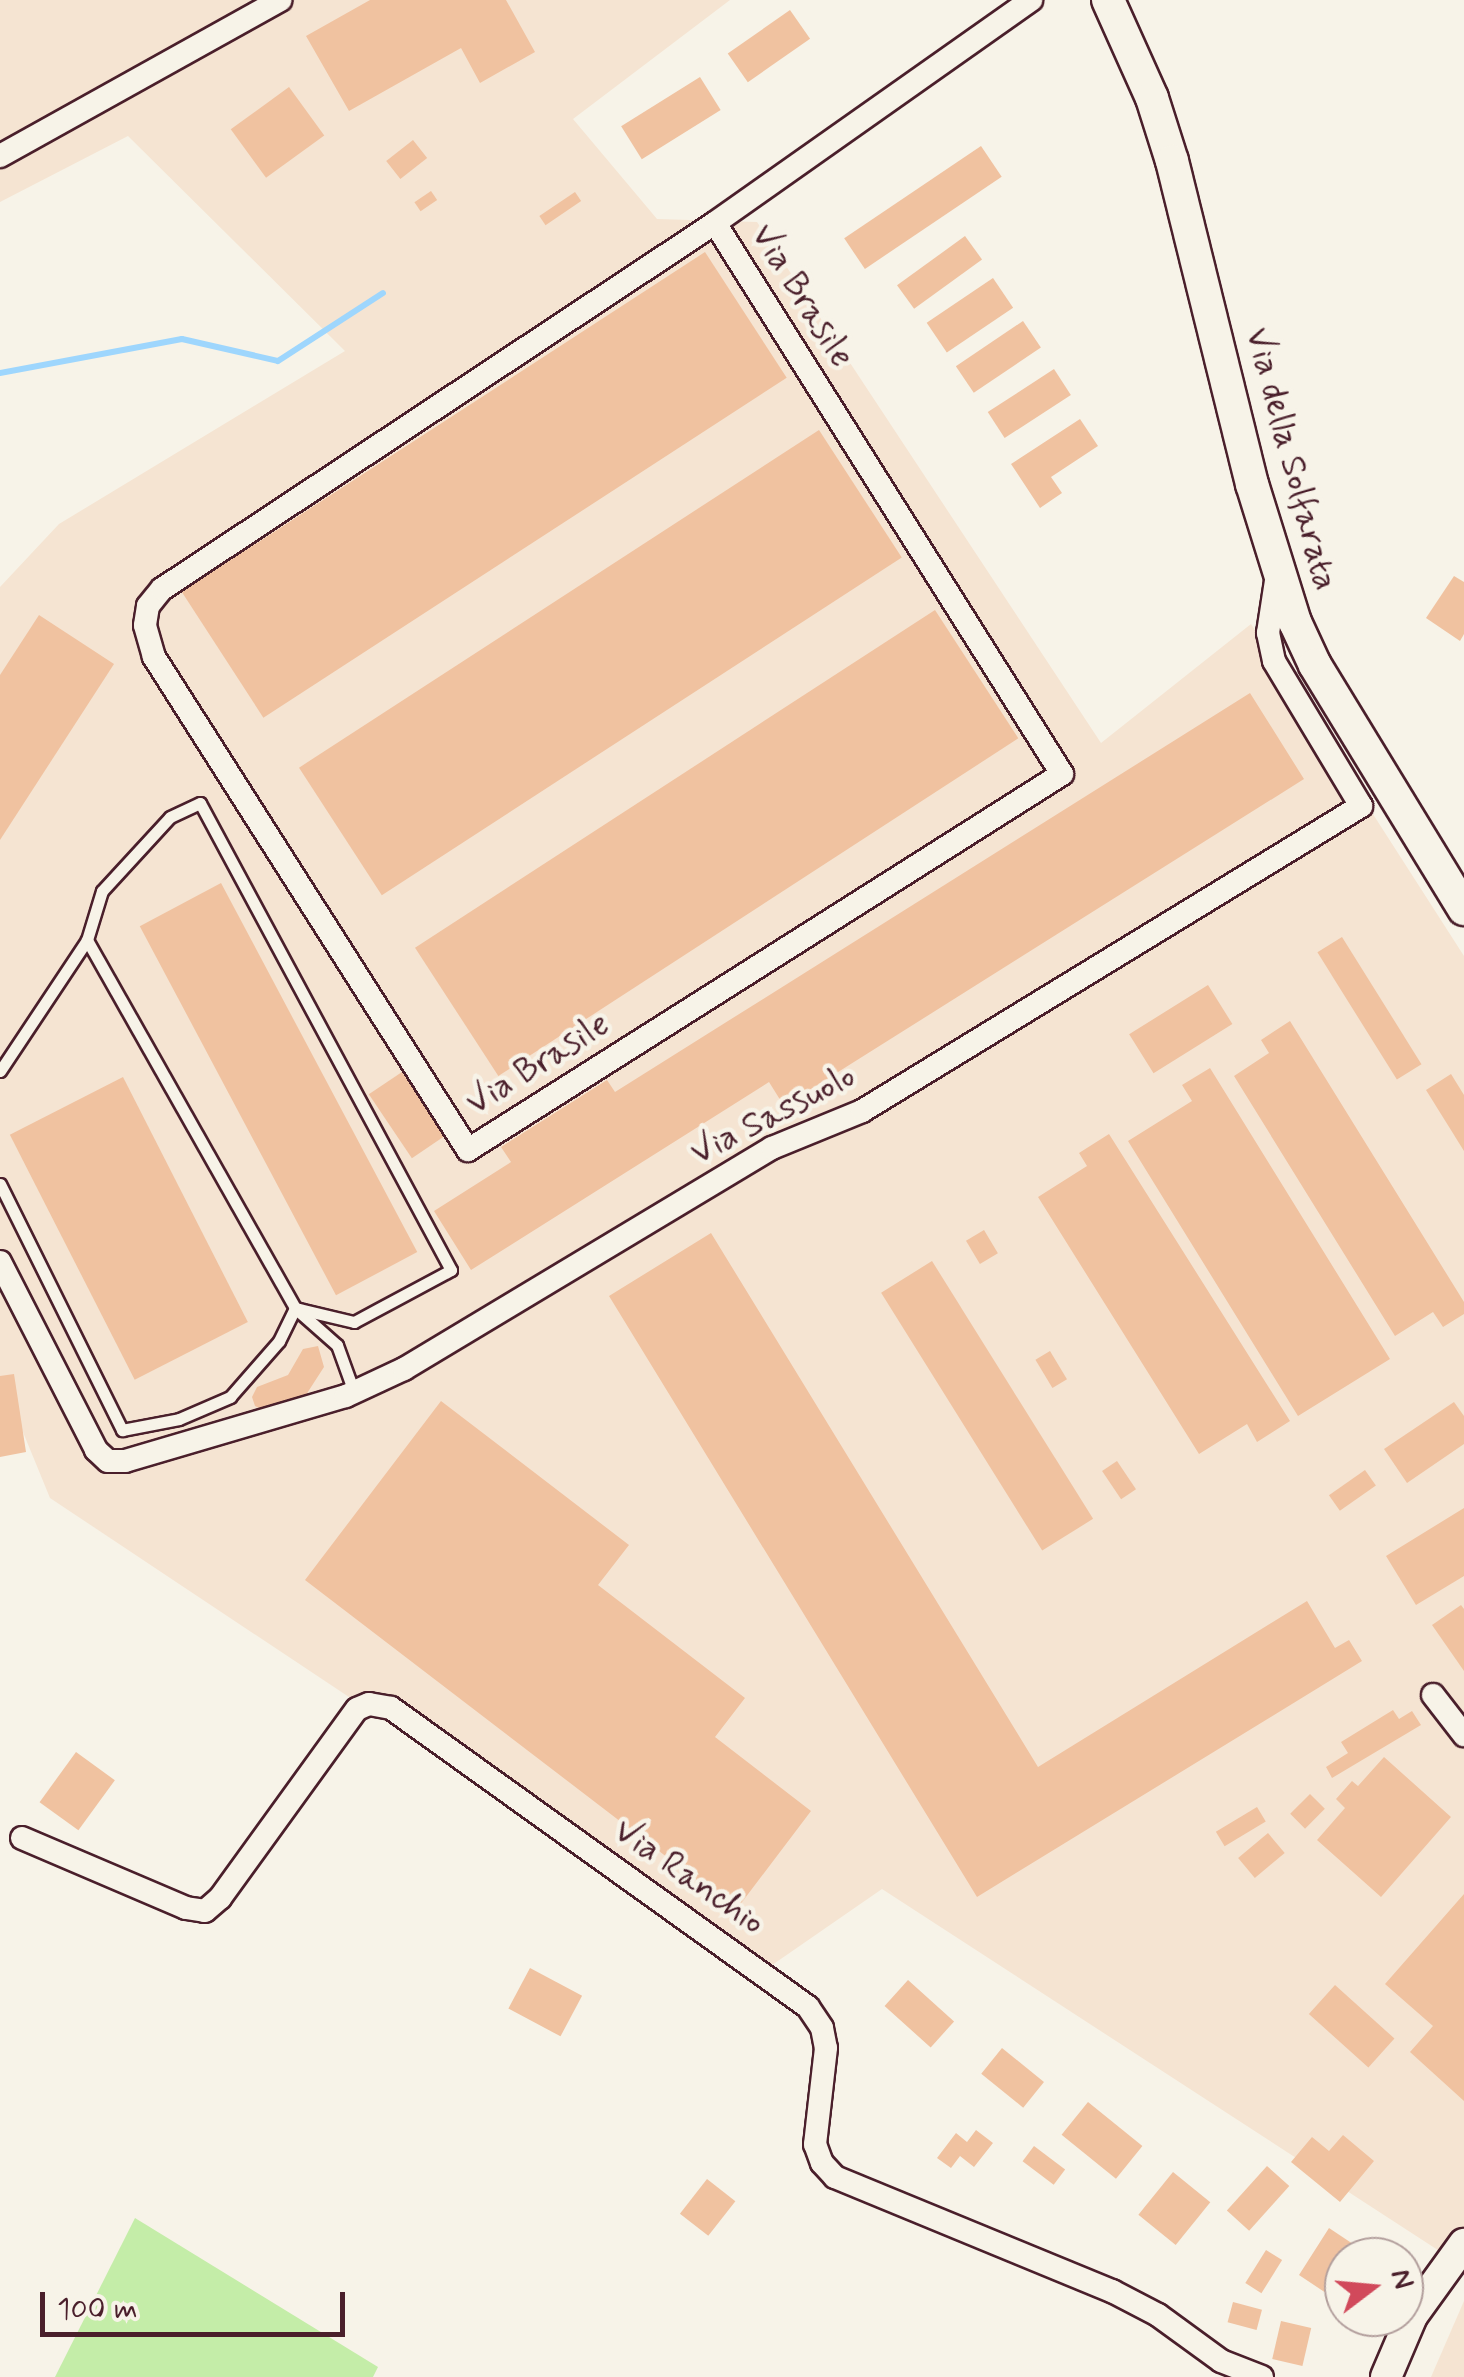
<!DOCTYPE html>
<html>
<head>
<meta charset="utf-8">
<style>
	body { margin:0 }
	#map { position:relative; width:1464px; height:2377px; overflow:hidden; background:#f7f3e8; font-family:Mynerve,sans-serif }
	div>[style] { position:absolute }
	.built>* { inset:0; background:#f5e4d2 }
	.green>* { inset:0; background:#c4eda8 }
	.stream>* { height:6px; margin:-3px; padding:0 3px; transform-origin:3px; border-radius:3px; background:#9ed6fd }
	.building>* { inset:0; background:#f0c2a0; transform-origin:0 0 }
	.roads { filter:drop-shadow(2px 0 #4a1f2b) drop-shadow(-2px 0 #4a1f2b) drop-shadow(0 2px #4a1f2b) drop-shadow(0 -2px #4a1f2b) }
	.service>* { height:11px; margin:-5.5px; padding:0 5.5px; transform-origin:5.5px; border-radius:5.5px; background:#f7f3e8 }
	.minor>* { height:22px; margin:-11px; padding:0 11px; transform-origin:11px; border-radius:11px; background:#f7f3e8 }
	.tertiary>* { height:30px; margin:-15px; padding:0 15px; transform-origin:15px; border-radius:15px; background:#f7f3e8 }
	.secondary>* { height:32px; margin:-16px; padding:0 16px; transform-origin:16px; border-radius:16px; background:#f7f3e8 }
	span { translate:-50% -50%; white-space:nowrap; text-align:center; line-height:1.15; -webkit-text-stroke:9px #f7f3e8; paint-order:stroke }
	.street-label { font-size:35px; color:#4a1f2b }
	.north { position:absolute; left:1324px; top:2237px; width:100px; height:100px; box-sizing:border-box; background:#f7f3e8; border:2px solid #b29e9c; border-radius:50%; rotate:74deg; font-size:28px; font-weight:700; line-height:40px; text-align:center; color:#4a1f2b }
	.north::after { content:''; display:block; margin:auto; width:35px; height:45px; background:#d1495b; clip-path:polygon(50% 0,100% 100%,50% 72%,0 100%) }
	.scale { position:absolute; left:40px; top:2292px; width:305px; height:45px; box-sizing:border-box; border:5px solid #4a1f2b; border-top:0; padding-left:12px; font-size:30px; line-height:35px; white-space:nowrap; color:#4a1f2b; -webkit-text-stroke:8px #f7f3e8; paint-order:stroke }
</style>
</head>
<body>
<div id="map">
	<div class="built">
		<i style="clip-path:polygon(0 0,730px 0,573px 119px,657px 219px,757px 222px,1101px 743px,1251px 624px,1464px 956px,1464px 2267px,882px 1889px,762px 1972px,50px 1498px,0 1376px,0 587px,59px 524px,345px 351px,128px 136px,0 202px)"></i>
		<i style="clip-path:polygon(1464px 2301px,1464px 2377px,1431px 2377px)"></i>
	</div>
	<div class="green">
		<i style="clip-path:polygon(135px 2218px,378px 2367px,373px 2377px,55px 2377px)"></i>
	</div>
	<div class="stream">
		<i style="left:0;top:373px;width:185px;rotate:-10.6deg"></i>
		<i style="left:182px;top:339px;width:98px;rotate:12.9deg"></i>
		<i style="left:278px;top:361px;width:125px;rotate:-32.9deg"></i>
	</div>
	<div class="building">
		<i style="clip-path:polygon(370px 0,506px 0,535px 52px,480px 83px,461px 48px,349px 111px,306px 36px)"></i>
		<i style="left:790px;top:10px;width:35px;height:76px;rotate:55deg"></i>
		<i style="left:700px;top:77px;width:39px;height:93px;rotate:58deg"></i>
		<i style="left:289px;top:87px;width:60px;height:72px;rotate:54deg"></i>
		<i style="left:413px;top:140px;width:23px;height:34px;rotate:52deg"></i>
		<i style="left:981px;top:146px;width:37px;height:165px;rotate:56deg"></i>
		<i style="left:431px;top:191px;width:11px;height:20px;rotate:56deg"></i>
		<i style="left:575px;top:192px;width:11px;height:43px;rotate:56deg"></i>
		<i style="left:965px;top:236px;width:29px;height:84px;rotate:54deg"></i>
		<i style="left:705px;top:252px;width:150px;height:624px;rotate:57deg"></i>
		<i style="left:993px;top:278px;width:36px;height:80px;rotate:56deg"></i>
		<i style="left:1023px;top:321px;width:32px;height:81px;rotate:56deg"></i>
		<i style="left:1054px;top:369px;width:31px;height:79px;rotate:57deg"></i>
		<i style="clip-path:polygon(1080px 419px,1098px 446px,1051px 477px,1062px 493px,1040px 508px,1011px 464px)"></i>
		<i style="left:819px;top:430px;width:152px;height:620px;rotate:57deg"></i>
		<i style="clip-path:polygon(1454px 576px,1464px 582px,1464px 634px,1460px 641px,1426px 618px)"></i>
		<i style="left:935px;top:610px;width:153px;height:620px;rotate:57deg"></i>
		<i style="clip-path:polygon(39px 615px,114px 664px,0 840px,0 675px)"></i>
		<i style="clip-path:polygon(1250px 693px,1304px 779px,784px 1106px,769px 1082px,471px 1270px,434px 1211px,511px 1162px,501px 1147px,607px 1080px,615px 1092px)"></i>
		<i style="left:221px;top:883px;width:418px;height:92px;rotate:62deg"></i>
		<i style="left:1342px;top:937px;width:150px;height:29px;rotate:58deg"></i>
		<i style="left:1208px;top:985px;width:46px;height:93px;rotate:58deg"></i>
		<i style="clip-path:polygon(1290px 1021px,1464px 1302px,1464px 1314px,1443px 1327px,1433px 1312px,1395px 1336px,1234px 1076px,1269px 1053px,1261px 1040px)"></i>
		<i style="clip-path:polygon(1210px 1068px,1390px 1359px,1298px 1416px,1128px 1141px,1192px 1101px,1182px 1085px)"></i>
		<i style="left:402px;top:1072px;width:77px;height:40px;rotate:56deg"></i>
		<i style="clip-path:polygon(1451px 1074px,1464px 1095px,1464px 1151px,1426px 1090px)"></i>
		<i style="left:123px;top:1077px;width:275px;height:127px;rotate:63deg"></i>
		<i style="clip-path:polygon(1109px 1134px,1290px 1421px,1257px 1442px,1247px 1424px,1199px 1454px,1038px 1197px,1087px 1166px,1079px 1153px)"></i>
		<i style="left:984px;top:1230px;width:27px;height:21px;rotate:59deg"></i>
		<i style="clip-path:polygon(711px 1233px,1038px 1767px,1307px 1601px,1335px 1648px,1349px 1640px,1362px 1661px,977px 1897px,609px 1296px)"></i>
		<i style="left:932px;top:1261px;width:304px;height:60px;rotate:58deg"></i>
		<i style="clip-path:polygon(318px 1346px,324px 1367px,304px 1398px,263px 1410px,255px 1406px,252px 1397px,257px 1387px,288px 1375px,303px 1349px)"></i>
		<i style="left:1050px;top:1351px;width:33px;height:17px;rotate:59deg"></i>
		<i style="clip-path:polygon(14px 1374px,26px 1452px,0 1457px,0 1376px)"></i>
		<i style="clip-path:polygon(441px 1401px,629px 1545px,598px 1585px,745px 1698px,715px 1737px,811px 1811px,736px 1910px,305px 1580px)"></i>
		<i style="clip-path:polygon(1454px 1402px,1464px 1416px,1464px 1444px,1407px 1483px,1384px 1449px)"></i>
		<i style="left:1117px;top:1461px;width:34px;height:18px;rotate:56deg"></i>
		<i style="left:1365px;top:1470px;width:19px;height:44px;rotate:55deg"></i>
		<i style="clip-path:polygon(1464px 1508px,1464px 1576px,1416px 1605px,1386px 1556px)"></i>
		<i style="clip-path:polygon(1461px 1605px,1464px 1609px,1464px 1671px,1432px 1625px)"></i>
		<i style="clip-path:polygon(1393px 1710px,1399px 1719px,1412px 1711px,1421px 1725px,1332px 1778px,1326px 1767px,1348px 1753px,1341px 1742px)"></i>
		<i style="left:76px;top:1752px;width:48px;height:62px;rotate:36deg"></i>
		<i style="clip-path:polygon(1384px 1757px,1451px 1817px,1381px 1897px,1317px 1840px,1345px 1808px,1336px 1799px,1352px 1781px,1358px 1786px)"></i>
		<i style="left:1310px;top:1794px;width:21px;height:28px;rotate:45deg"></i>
		<i style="left:1257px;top:1807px;width:17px;height:48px;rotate:59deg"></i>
		<i style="left:1268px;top:1833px;width:26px;height:39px;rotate:50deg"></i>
		<i style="clip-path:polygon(1464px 1894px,1464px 2101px,1410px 2052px,1433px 2026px,1385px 1984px)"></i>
		<i style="left:530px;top:1968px;width:59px;height:46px;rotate:28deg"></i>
		<i style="left:908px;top:1980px;width:62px;height:35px;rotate:42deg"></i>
		<i style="left:1335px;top:1985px;width:80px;height:39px;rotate:42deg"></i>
		<i style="left:1002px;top:2048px;width:54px;height:33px;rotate:39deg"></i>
		<i style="left:1088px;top:2102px;width:70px;height:42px;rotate:39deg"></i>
		<i style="clip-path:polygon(976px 2130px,993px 2143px,974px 2167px,960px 2156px,951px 2168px,937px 2158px,956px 2133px,967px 2142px)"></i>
		<i style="clip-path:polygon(1343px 2135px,1374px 2161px,1340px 2202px,1291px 2162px,1312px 2137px,1329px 2151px)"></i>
		<i style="left:1034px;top:2146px;width:39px;height:19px;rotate:37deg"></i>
		<i style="left:1267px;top:2166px;width:30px;height:60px;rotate:42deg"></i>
		<i style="left:1173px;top:2172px;width:48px;height:55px;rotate:39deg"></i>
		<i style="left:707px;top:2179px;width:36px;height:44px;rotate:38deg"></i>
		<i style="clip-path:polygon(1329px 2228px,1365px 2252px,1362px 2257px,1344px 2257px,1344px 2285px,1335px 2299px,1299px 2275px)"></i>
		<i style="left:1266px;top:2250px;width:19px;height:39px;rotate:32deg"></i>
		<i style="left:1233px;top:2302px;width:30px;height:21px;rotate:15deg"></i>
		<i style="left:1281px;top:2321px;width:31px;height:39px;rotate:13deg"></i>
	</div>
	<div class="roads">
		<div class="service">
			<i style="left:87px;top:940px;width:423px;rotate:60.5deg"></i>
			<i style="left:295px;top:1308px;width:56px;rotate:41.4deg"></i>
			<i style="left:337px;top:1345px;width:50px;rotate:70.1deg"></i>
			<i style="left:0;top:1071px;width:157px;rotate:-56.4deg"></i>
			<i style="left:87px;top:940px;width:51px;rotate:-73deg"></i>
			<i style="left:102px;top:891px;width:100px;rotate:-47.4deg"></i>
			<i style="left:170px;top:817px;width:33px;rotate:-25deg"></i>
			<i style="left:200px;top:803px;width:530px;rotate:61.74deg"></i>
			<i style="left:451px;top:1270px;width:110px;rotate:151.8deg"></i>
			<i style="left:354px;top:1322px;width:61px;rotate:-166.7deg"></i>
			<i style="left:0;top:1184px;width:275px;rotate:63.6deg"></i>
			<i style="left:122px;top:1430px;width:58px;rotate:-10.9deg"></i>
			<i style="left:179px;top:1419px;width:56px;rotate:-23.3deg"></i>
			<i style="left:230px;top:1397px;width:74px;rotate:-48.8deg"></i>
			<i style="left:279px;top:1341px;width:37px;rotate:-64deg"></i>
		</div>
		<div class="minor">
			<i style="left:0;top:156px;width:321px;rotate:-29.1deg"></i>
			<i style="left:715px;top:223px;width:651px;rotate:57.8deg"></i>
			<i style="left:1062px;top:774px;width:703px;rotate:147.67deg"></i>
			<i style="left:468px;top:1150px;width:585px;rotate:-122.49deg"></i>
			<i style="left:154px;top:657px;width:33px;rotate:-106deg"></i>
			<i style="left:145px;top:625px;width:19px;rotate:-81deg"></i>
			<i style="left:148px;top:606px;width:22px;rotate:-51deg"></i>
			<i style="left:162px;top:589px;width:663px;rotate:-33.5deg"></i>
			<i style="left:715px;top:223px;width:387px;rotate:-35.2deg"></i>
			<i style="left:0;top:1262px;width:211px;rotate:62.9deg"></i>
			<i style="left:96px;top:1450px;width:16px;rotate:43deg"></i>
			<i style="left:108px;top:1461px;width:17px"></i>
			<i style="left:125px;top:1461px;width:230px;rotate:-16.4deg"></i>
			<i style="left:346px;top:1396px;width:64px;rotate:-25deg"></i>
			<i style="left:404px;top:1369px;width:429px;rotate:-31deg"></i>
			<i style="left:772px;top:1148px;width:97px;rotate:-22.3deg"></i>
			<i style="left:862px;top:1111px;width:585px;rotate:-31.43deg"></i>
			<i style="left:1361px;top:806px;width:169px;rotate:-121deg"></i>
			<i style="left:1274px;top:661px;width:29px;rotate:-102deg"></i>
			<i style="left:1268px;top:633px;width:60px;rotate:-81.3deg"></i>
			<i style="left:1433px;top:1695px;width:51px;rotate:52.2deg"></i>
			<i style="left:22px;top:1838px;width:178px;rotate:23.1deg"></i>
			<i style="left:186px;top:1908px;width:19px;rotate:9deg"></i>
			<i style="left:205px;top:1911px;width:20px;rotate:-41deg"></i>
			<i style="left:220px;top:1898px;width:233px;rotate:-54.1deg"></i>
			<i style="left:357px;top:1709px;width:13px;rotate:-23deg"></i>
			<i style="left:369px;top:1704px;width:22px;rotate:10deg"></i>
			<i style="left:391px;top:1708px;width:513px;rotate:35.64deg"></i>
			<i style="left:808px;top:2007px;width:25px;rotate:56deg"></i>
			<i style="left:822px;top:2028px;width:20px;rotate:79deg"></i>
			<i style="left:826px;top:2048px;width:97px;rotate:96.5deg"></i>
			<i style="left:815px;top:2144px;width:20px;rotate:70deg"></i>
			<i style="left:822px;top:2163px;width:19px;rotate:47deg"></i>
			<i style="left:835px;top:2177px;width:300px;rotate:22.4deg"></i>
			<i style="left:1112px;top:2291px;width:52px;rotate:27.6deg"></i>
			<i style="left:1158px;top:2315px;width:78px;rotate:36.1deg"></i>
			<i style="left:1221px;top:2361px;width:44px;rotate:21.3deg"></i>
		</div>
		<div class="tertiary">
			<i style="left:1386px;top:2377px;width:66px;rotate:-66.9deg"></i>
			<i style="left:1412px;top:2316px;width:89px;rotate:-54.2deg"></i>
		</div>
		<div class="secondary">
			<i style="left:1108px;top:0;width:107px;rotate:65.8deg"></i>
			<i style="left:1152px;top:98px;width:66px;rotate:72.4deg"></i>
			<i style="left:1172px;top:161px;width:333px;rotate:76.1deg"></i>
			<i style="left:1252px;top:484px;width:145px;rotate:72.7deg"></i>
			<i style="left:1295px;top:622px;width:47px;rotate:65.1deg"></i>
			<i style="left:1315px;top:665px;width:286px;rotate:58.6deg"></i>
		</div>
	</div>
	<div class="street-label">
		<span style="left:802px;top:296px;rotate:58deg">Via Brasile</span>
		<span style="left:1291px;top:459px;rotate:75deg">Via della Solfarata</span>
		<span style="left:538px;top:1064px;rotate:-32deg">Via Brasile</span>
		<span style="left:773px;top:1115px;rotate:-27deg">Via Sassuolo</span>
		<span style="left:689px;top:1877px;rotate:35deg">Via Ranchio</span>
	</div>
	<div class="north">N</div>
	<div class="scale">100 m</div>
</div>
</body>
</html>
